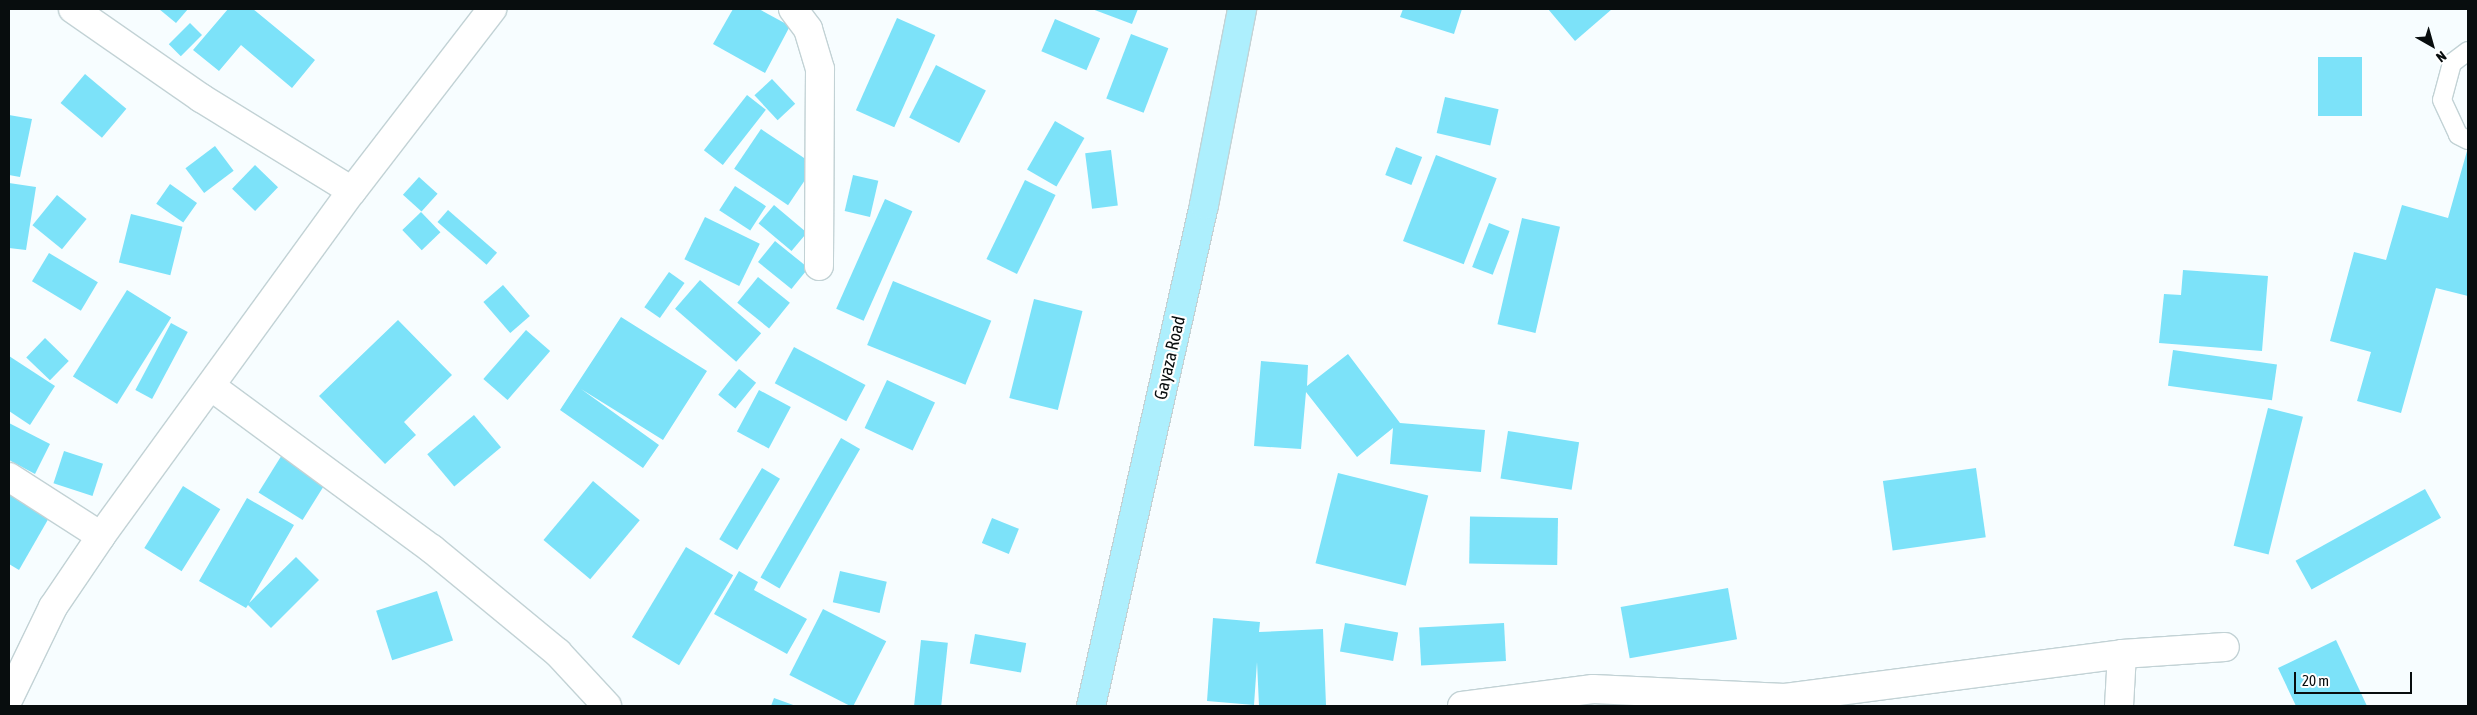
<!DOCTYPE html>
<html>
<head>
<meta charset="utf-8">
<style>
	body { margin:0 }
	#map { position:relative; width:2477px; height:715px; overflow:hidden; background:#f7fdff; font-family:"Asap Condensed",sans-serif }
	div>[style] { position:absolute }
	.building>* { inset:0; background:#7ce2f9; transform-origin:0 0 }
	.roads { filter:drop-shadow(1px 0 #c2d2d5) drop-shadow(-1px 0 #c2d2d5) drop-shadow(0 1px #c2d2d5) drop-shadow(0 -1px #c2d2d5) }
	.service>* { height:18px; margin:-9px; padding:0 9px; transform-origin:9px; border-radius:9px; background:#fff }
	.minor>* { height:28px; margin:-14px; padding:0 14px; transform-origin:14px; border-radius:14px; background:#fff }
	.primary>* { height:28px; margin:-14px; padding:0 14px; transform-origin:14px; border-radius:14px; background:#adeffd }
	span { translate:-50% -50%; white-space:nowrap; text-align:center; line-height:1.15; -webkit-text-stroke:4.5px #fff; paint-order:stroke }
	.street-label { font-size:18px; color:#080d0e }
	.frame { position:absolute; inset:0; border:10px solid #080d0e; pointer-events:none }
	.north { position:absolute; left:2407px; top:20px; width:50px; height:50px; -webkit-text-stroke:4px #fff; paint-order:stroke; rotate:142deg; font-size:14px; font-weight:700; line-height:20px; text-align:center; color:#080d0e }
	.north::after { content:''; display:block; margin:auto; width:18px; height:22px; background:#080d0e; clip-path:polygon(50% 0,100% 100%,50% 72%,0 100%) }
	.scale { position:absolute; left:2294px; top:672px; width:118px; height:22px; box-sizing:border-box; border:2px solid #080d0e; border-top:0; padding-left:6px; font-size:15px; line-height:18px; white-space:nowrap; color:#080d0e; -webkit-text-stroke:4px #fff; paint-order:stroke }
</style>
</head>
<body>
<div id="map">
	<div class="building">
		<i style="clip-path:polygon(159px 9px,188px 9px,176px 23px)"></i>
		<i style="clip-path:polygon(228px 9px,253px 9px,315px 60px,292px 88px,241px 45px,219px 71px,193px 50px)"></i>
		<i style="clip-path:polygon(733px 9px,759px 9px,790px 26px,765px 73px,713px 44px)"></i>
		<i style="clip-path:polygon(1092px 9px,1138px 9px,1132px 24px)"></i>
		<i style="clip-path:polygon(1403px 9px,1462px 9px,1454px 34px,1400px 17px)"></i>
		<i style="clip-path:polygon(1548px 9px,1612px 9px,1575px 41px)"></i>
		<i style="left:897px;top:18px;width:42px;height:101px;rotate:24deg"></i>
		<i style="left:1055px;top:19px;width:49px;height:35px;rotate:23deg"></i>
		<i style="left:190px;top:23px;width:17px;height:30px;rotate:45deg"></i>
		<i style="left:1131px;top:34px;width:40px;height:69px;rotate:21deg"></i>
		<i style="left:2318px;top:57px;width:44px;height:59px"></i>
		<i style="left:936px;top:65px;width:56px;height:59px;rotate:27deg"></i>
		<i style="left:85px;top:74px;width:54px;height:38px;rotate:40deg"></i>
		<i style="left:772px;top:79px;width:34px;height:24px;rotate:47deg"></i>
		<i style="left:747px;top:95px;width:24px;height:70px;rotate:38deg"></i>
		<i style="left:1445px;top:97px;width:55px;height:37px;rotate:13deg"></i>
		<i style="clip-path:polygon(9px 115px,32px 119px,20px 177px,9px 175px)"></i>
		<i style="left:1055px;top:121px;width:34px;height:56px;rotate:30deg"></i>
		<i style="left:761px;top:129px;width:65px;height:48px;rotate:34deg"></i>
		<i style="left:215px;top:146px;width:31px;height:37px;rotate:53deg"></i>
		<i style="left:1396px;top:147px;width:28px;height:30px;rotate:21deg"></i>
		<i style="left:1111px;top:150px;width:56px;height:26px;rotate:83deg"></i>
		<i style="clip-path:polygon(2467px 151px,2468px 296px,2436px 288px,2401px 413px,2357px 401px,2371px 352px,2330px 341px,2354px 252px,2386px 260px,2402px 205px,2448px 218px)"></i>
		<i style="left:1436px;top:155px;width:65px;height:92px;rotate:21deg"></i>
		<i style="left:255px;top:165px;width:32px;height:33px;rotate:44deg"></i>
		<i style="left:853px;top:175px;width:26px;height:37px;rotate:13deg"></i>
		<i style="left:419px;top:177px;width:25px;height:24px;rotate:42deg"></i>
		<i style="left:1025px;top:180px;width:34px;height:88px;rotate:26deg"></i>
		<i style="clip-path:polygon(9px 183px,36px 187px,26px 250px,9px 248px)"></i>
		<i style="left:170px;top:184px;width:33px;height:24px;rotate:35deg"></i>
		<i style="left:735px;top:186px;width:37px;height:29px;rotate:33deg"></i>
		<i style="left:57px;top:195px;width:38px;height:39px;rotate:39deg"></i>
		<i style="left:885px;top:199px;width:30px;height:120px;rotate:24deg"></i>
		<i style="left:774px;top:205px;width:43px;height:24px;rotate:40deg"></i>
		<i style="left:448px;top:210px;width:65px;height:16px;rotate:41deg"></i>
		<i style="left:421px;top:212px;width:28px;height:26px;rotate:46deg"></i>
		<i style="left:131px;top:214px;width:53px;height:50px;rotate:14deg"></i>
		<i style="left:705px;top:217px;width:61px;height:47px;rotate:26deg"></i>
		<i style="left:1522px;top:218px;width:39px;height:109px;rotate:13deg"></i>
		<i style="left:1489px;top:223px;width:22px;height:47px;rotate:21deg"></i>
		<i style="left:775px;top:241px;width:43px;height:27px;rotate:39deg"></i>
		<i style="left:49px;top:253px;width:57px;height:33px;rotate:31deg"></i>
		<i style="clip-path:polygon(2183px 270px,2268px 276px,2262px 351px,2159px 343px,2164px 294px,2181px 295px)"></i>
		<i style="left:669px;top:272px;width:19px;height:43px;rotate:35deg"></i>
		<i style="left:758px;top:277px;width:41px;height:33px;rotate:39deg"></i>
		<i style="left:700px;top:280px;width:81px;height:38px;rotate:41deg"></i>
		<i style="left:893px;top:281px;width:106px;height:69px;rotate:22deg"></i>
		<i style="left:503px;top:285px;width:41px;height:26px;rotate:49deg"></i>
		<i style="left:127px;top:290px;width:52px;height:102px;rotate:32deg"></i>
		<i style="left:1034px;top:299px;width:50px;height:102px;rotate:14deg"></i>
		<i style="clip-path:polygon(621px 317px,707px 371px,663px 440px,581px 389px,659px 445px,643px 468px,560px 410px)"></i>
		<i style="clip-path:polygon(398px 320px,452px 375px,404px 422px,416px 435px,385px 464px,319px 396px)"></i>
		<i style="left:171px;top:323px;width:19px;height:76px;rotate:28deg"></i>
		<i style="left:526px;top:330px;width:32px;height:65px;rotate:41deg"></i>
		<i style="left:45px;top:338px;width:33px;height:27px;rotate:44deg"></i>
		<i style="left:794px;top:347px;width:81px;height:41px;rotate:28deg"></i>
		<i style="left:2173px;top:350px;width:105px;height:36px;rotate:8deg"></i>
		<i style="clip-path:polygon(1348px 354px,1400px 423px,1485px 430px,1481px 472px,1390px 464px,1393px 428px,1357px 457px,1306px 392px,1301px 449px,1254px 446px,1261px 361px,1308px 365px,1307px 386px)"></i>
		<i style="clip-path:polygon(9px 356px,55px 386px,30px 425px,9px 411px)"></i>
		<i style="left:739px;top:369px;width:22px;height:33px;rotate:39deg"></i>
		<i style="left:887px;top:380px;width:53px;height:53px;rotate:25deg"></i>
		<i style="left:759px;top:390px;width:36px;height:47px;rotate:28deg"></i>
		<i style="left:2268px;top:408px;width:36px;height:142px;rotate:14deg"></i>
		<i style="left:474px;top:415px;width:42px;height:61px;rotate:50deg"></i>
		<i style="clip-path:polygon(9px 423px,50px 444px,35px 474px,9px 460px)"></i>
		<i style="left:1508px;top:431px;width:72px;height:48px;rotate:9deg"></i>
		<i style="left:841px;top:438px;width:22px;height:161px;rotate:30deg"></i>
		<i style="left:285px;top:450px;width:52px;height:50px;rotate:32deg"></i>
		<i style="left:64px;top:451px;width:41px;height:34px;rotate:18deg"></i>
		<i style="left:762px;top:468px;width:21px;height:83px;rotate:31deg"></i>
		<i style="left:1976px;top:468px;width:70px;height:94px;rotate:82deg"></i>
		<i style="left:1338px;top:473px;width:93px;height:93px;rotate:14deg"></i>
		<i style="left:593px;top:481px;width:61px;height:77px;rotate:40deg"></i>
		<i style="left:183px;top:486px;width:44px;height:73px;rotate:32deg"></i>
		<i style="left:2425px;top:489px;width:33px;height:148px;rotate:61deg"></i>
		<i style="clip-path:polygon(9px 493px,50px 516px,19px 570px,9px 564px)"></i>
		<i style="clip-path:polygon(247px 498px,294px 525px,249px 603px,296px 557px,319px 580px,271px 628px,248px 605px,246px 608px,199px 581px)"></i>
		<i style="left:992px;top:518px;width:29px;height:27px;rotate:22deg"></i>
		<i style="left:1558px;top:518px;width:47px;height:88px;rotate:91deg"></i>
		<i style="left:686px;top:547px;width:55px;height:105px;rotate:31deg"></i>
		<i style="clip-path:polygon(739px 571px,758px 582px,754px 590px,807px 619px,787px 654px,714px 614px)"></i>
		<i style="left:840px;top:571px;width:48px;height:32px;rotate:13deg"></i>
		<i style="left:1728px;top:588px;width:52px;height:109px;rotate:80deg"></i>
		<i style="left:437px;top:591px;width:52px;height:64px;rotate:72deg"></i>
		<i style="left:823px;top:609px;width:71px;height:74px;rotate:27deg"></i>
		<i style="clip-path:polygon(1213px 618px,1260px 622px,1259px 632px,1323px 629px,1326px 705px,1259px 706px,1257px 662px,1254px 705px,1207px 701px)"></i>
		<i style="left:1345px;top:623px;width:54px;height:29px;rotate:10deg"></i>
		<i style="left:1504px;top:623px;width:38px;height:85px;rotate:87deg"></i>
		<i style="left:975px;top:634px;width:52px;height:30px;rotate:10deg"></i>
		<i style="left:921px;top:640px;width:27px;height:67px;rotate:6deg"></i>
		<i style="clip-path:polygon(2336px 640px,2367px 706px,2296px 706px,2278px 668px)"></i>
		<i style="clip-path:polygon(774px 698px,796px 706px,771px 706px)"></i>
	</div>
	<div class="roads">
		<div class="service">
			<i style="left:2468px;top:51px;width:20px;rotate:143deg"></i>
			<i style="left:2452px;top:63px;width:38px;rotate:105deg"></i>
			<i style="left:2442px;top:100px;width:38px;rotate:65deg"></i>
			<i style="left:2458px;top:135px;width:11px;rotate:27deg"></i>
		</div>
		<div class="minor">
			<i style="left:73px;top:9px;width:156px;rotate:34.8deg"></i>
			<i style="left:201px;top:98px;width:177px;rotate:31.6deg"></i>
			<i style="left:793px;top:9px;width:25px;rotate:53deg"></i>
			<i style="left:808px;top:29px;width:42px;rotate:73.3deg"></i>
			<i style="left:820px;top:69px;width:197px;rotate:90.3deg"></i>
			<i style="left:212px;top:387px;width:273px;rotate:36.4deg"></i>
			<i style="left:432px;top:549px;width:163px;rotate:39.5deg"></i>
			<i style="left:558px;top:653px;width:72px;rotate:47.2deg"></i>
			<i style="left:9px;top:477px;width:109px;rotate:32.7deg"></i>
			<i style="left:9px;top:698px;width:101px;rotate:-64.2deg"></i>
			<i style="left:53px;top:607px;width:86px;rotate:-55.9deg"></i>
			<i style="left:101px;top:536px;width:427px;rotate:-54deg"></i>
			<i style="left:352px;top:191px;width:230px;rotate:-52.4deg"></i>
			<i style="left:1462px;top:706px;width:132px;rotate:-7.4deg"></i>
			<i style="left:1593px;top:689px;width:192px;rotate:2.7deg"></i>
			<i style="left:1785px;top:698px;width:340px;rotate:-7.4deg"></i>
			<i style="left:2122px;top:654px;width:103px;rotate:-3.9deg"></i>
			<i style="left:2119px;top:706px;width:52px;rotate:-86.7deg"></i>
		</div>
		<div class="primary">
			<i style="left:1091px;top:706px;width:514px;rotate:-77.29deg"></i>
			<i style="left:1204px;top:205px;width:200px;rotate:-79deg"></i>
		</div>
	</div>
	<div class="street-label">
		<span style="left:1170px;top:358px;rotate:-77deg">Gayaza Road</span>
	</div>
	<div class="frame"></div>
	<div class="north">N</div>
	<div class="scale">20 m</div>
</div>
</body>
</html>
